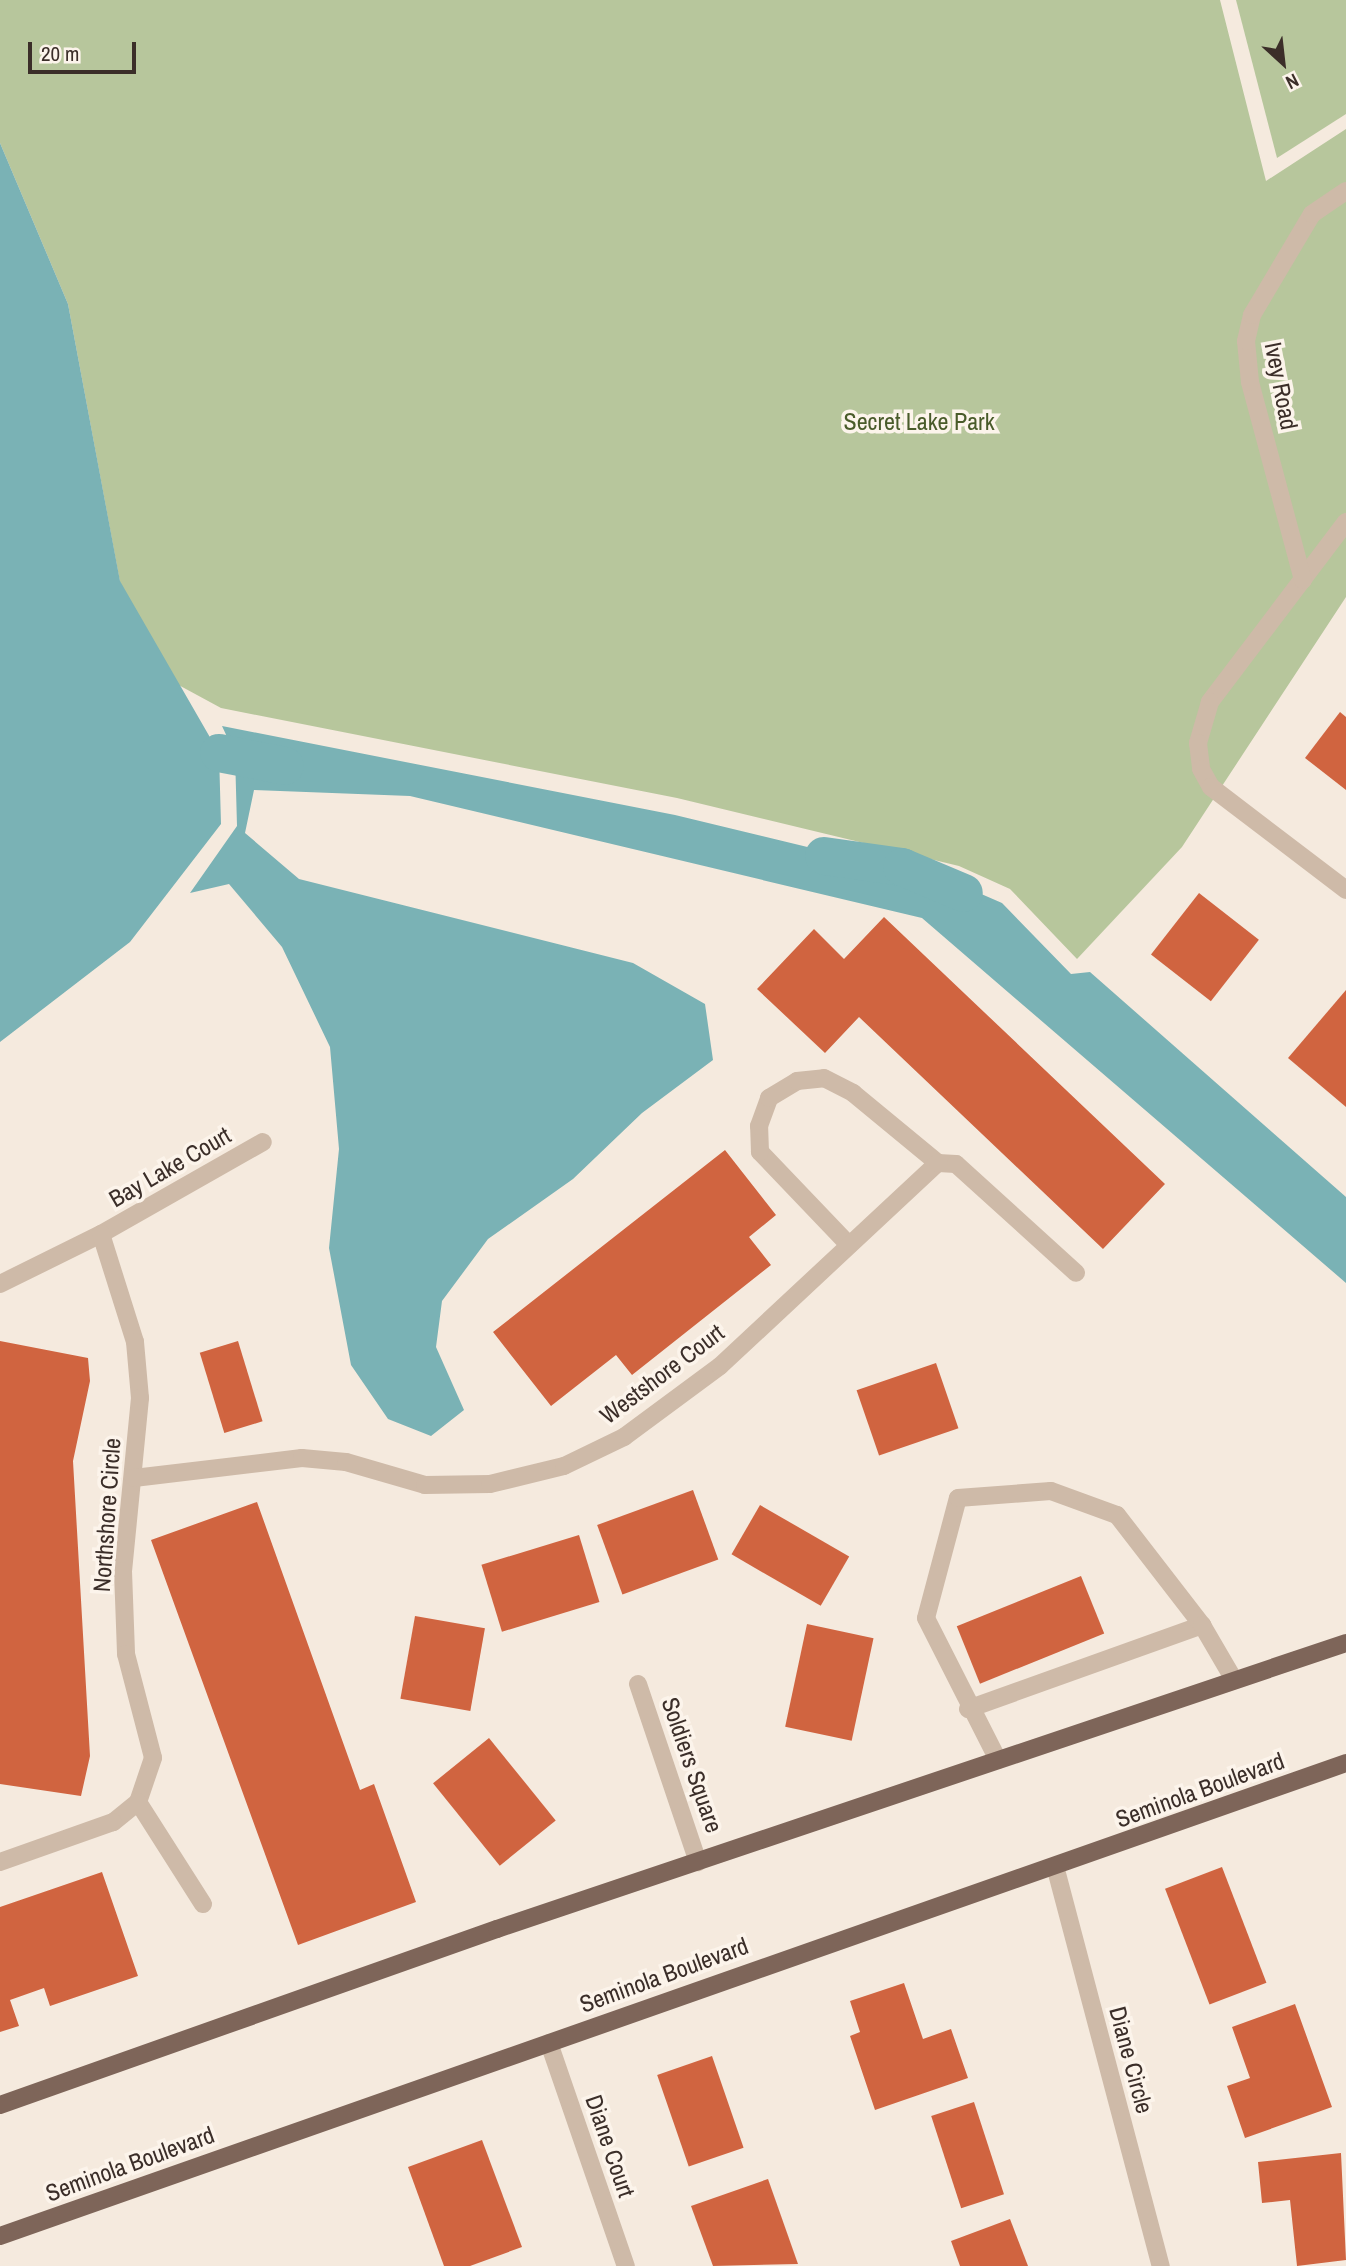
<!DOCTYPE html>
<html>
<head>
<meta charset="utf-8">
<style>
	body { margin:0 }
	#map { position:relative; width:1346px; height:2266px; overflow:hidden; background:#f5eade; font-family:"Archivo Narrow",sans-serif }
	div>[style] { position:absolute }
	.green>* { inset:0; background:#b7c69c }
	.water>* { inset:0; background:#7ab2b5 }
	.canal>* { height:38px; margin:-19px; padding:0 19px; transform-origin:19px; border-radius:19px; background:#7ab2b5 }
	.building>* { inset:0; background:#d06440; transform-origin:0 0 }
	.minor>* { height:18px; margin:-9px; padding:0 9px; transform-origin:9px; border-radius:9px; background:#cebaa8 }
	.major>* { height:18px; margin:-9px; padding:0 9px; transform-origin:9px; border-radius:9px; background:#7e6559 }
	span { translate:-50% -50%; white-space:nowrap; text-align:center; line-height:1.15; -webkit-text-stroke:7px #fcf4eb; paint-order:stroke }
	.street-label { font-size:24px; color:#3b2e29 }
	.park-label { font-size:24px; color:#495b2a }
	.north { position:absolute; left:1248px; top:28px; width:70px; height:70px; -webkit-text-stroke:5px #fcf4eb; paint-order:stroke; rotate:153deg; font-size:19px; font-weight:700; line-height:28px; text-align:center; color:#3b2e29 }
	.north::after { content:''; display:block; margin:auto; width:24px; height:32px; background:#3b2e29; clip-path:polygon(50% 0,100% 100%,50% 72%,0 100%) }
	.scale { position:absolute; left:28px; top:42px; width:108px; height:32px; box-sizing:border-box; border:4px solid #3b2e29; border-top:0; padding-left:9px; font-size:21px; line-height:24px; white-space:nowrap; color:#3b2e29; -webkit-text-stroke:5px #fcf4eb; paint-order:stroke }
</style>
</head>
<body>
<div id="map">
	<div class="green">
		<i style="clip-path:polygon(0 0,1220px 0,1266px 181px,1346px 129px,1346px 597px,1182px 847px,1077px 959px,1010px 889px,959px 866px,677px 798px,221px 708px,173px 682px,120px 582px,68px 304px,0 143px)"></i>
		<i style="clip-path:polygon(1236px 0,1346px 0,1346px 114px,1277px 158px)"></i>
	</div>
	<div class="water">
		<i style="clip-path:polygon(0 143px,68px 304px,120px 581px,219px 753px,221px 824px,130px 942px,0 1042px)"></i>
		<i style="clip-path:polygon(222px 726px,675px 815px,956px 883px,1002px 903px,1071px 974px,1090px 972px,1346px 1197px,1346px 1283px,922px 918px,410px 796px,254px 790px,245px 833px,299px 879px,633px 963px,705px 1004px,713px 1060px,642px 1113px,573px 1179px,488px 1239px,442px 1301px,436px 1347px,464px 1410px,431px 1436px,388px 1419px,351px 1365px,329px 1248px,339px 1149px,330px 1047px,282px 947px,229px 884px,190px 893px,237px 826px,235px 754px)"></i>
	</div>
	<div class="canal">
		<i style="left:219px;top:753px;width:67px;rotate:11.1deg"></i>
		<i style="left:824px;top:856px;width:79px;rotate:8deg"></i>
		<i style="left:902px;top:867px;width:67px;rotate:22.8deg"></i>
	</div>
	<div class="building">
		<i style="clip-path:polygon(1340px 712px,1346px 717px,1346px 790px,1305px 758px)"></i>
		<i style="left:1199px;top:893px;width:76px;height:78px;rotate:38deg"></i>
		<i style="clip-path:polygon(884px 917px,1165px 1184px,1103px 1249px,859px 1017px,825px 1053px,757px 989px,814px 929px,844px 959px)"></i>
		<i style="clip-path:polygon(1346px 990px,1346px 1107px,1288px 1058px)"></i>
		<i style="clip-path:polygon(725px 1150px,776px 1215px,749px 1237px,771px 1265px,632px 1375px,616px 1355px,551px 1406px,493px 1332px)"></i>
		<i style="clip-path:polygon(0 1341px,88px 1358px,90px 1381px,73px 1461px,90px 1756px,81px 1796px,0 1784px)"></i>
		<i style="left:238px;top:1341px;width:84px;height:40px;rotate:73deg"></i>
		<i style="left:936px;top:1363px;width:69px;height:84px;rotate:71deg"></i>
		<i style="left:693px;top:1490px;width:74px;height:102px;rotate:70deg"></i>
		<i style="clip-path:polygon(257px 1502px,360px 1790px,374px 1784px,416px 1902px,298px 1945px,151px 1540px)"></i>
		<i style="left:760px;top:1505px;width:103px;height:57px;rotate:30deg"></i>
		<i style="left:579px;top:1535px;width:70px;height:102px;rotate:73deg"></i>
		<i style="left:1081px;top:1576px;width:62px;height:134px;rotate:68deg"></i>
		<i style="left:415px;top:1616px;width:71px;height:84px;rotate:10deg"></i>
		<i style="left:807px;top:1624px;width:68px;height:105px;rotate:12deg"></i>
		<i style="left:489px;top:1738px;width:106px;height:72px;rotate:51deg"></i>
		<i style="left:1222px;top:1867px;width:124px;height:61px;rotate:69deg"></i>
		<i style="clip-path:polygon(102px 1872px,138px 1976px,50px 2006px,44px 1988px,10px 2000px,19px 2026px,0 2032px,0 1907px)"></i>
		<i style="clip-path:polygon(904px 1983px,923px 2039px,951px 2029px,968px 2078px,875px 2110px,850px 2036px,860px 2032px,850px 2001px)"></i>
		<i style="clip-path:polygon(1295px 2004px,1332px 2107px,1245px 2138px,1227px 2086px,1250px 2078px,1232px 2027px)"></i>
		<i style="left:712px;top:2056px;width:97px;height:58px;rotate:71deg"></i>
		<i style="left:974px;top:2102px;width:97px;height:45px;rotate:72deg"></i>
		<i style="clip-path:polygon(482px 2140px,522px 2247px,470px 2266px,444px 2266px,408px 2167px)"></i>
		<i style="clip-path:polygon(1341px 2153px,1346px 2260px,1297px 2266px,1290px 2200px,1262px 2203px,1258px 2162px)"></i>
		<i style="clip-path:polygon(768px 2179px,798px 2264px,713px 2266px,691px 2206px)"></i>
		<i style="clip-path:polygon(1010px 2219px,1028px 2266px,960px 2266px,951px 2241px)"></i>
	</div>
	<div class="minor">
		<i style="left:1346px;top:522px;width:226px;rotate:127.1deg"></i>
		<i style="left:1210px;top:702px;width:43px;rotate:106.3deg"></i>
		<i style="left:1198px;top:743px;width:26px;rotate:83deg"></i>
		<i style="left:1201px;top:769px;width:21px;rotate:61deg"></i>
		<i style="left:1211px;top:787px;width:170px;rotate:37.3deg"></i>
		<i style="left:1303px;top:580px;width:205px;rotate:-105deg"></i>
		<i style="left:1250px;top:382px;width:41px;rotate:-95.6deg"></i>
		<i style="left:1246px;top:341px;width:27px;rotate:-77deg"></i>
		<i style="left:1252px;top:315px;width:117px;rotate:-59.3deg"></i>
		<i style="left:1312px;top:214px;width:41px;rotate:-34.1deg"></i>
		<i style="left:101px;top:1234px;width:186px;rotate:-29.6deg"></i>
		<i style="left:849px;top:1245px;width:129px;rotate:-133.7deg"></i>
		<i style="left:760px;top:1152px;width:26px;rotate:-92deg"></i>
		<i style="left:759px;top:1126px;width:30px;rotate:-70deg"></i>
		<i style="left:769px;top:1098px;width:33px;rotate:-31deg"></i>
		<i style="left:797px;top:1081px;width:27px;rotate:-6deg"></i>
		<i style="left:824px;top:1078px;width:33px;rotate:27deg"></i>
		<i style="left:853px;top:1093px;width:110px;rotate:39.5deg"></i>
		<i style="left:0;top:1284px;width:113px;rotate:-26.3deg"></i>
		<i style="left:101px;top:1234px;width:113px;rotate:72.5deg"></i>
		<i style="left:135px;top:1342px;width:56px;rotate:84.9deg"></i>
		<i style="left:140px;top:1398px;width:174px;rotate:95.6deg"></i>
		<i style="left:123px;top:1571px;width:83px;rotate:87.9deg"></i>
		<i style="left:126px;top:1654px;width:107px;rotate:75.4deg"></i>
		<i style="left:153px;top:1758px;width:46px;rotate:108.8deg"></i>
		<i style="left:138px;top:1802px;width:32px;rotate:141deg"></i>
		<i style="left:113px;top:1822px;width:120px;rotate:160.5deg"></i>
		<i style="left:134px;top:1478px;width:169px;rotate:-6.8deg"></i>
		<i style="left:302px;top:1458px;width:44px;rotate:5.2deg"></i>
		<i style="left:346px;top:1462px;width:82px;rotate:16.2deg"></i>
		<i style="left:425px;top:1485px;width:65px;rotate:-0.9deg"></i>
		<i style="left:490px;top:1484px;width:76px;rotate:-13.7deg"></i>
		<i style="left:564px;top:1466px;width:67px;rotate:-25.8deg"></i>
		<i style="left:624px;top:1437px;width:119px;rotate:-36.5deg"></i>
		<i style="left:720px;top:1366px;width:298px;rotate:-43deg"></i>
		<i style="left:938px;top:1163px;width:18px;rotate:3deg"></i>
		<i style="left:956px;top:1164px;width:162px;rotate:42.2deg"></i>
		<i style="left:638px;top:1684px;width:188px;rotate:71.4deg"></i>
		<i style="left:968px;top:1709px;width:249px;rotate:-19.7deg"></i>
		<i style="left:998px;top:1760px;width:159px;rotate:-116.9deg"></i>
		<i style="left:926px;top:1618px;width:124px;rotate:-75.1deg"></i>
		<i style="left:958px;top:1498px;width:93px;rotate:-4.3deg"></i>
		<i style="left:1051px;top:1491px;width:70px;rotate:20deg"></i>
		<i style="left:1117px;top:1515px;width:139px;rotate:52.3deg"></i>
		<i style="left:1202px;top:1625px;width:61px;rotate:59.7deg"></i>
		<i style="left:138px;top:1802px;width:121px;rotate:57.5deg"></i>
		<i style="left:1055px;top:1866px;width:414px;rotate:75.2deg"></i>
		<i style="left:549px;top:2043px;width:236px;rotate:71deg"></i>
	</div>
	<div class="major">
		<i style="left:0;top:2105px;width:527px;rotate:-19.5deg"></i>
		<i style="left:497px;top:1929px;width:896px;rotate:-18.62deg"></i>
		<i style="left:0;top:2236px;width:1427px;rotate:-19.36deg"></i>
	</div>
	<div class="street-label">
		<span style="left:1281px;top:386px;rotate:79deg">Ivey Road</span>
		<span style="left:170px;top:1167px;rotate:-30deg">Bay Lake Court</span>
		<span style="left:662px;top:1374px;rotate:-37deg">Westshore Court</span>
		<span style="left:107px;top:1515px;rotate:-86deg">Northshore Circle</span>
		<span style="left:692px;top:1765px;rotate:71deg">Soldiers Square</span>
		<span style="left:1200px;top:1790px;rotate:-20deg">Seminola Boulevard</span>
		<span style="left:664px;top:1975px;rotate:-20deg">Seminola Boulevard</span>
		<span style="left:1131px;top:2060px;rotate:75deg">Diane Circle</span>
		<span style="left:610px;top:2146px;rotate:71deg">Diane Court</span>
		<span style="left:130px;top:2164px;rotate:-20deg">Seminola Boulevard</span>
	</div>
	<div class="park-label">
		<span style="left:919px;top:422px">Secret Lake Park</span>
	</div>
	<div class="north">N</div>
	<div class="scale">20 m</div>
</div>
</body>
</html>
